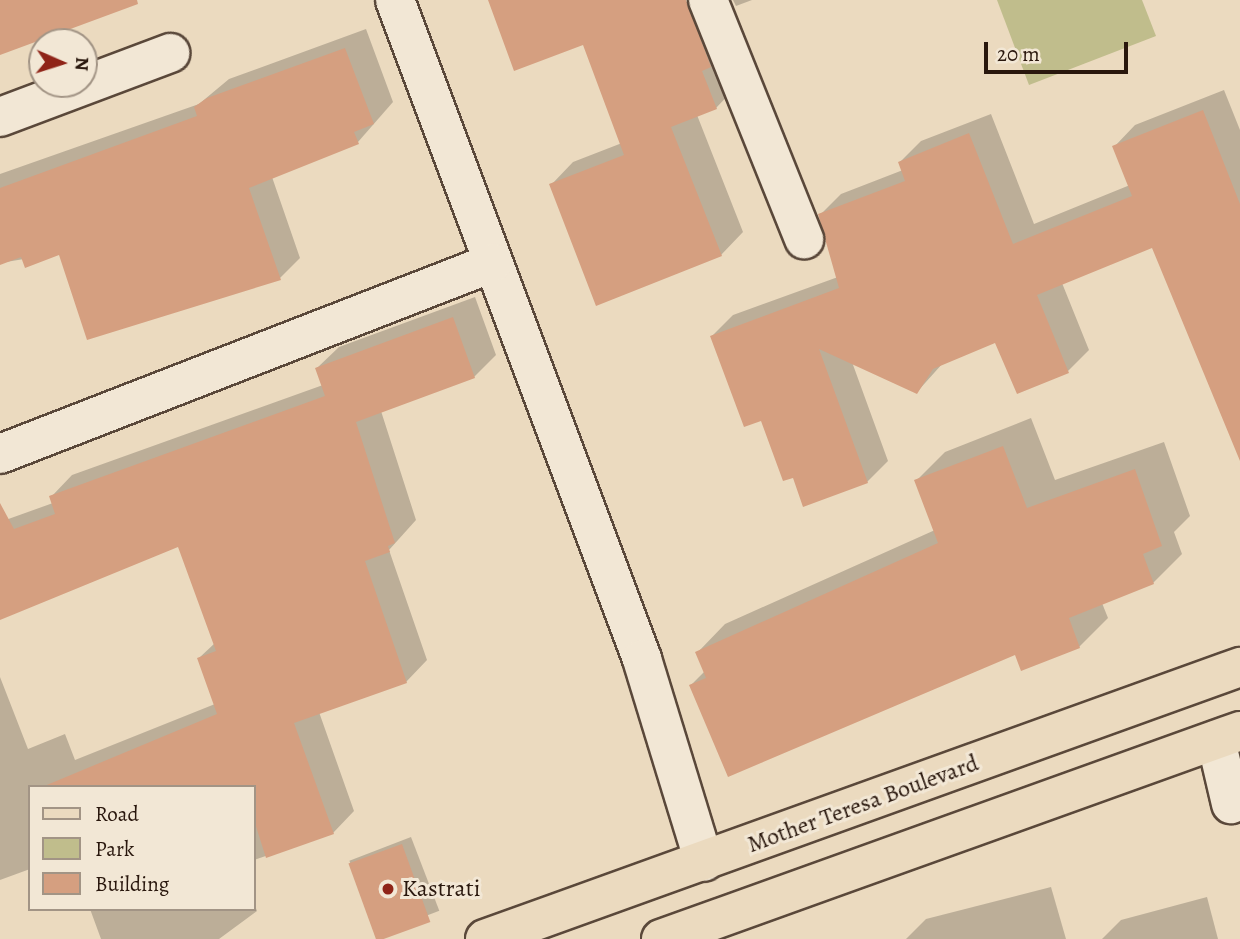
<!DOCTYPE html>
<html>
<head>
<meta charset="utf-8">
<style>
	body { margin:0 }
	#map { position:relative; width:1240px; height:939px; overflow:hidden; background:#ebdabf; font-family:Alegreya,serif }
	div>[style] { position:absolute }
	.green>* { inset:0; background:#c0bd8c }
	.shadow>* { inset:0; background:#0003; transform-origin:0 0 }
	.building>* { inset:0; background:#d59f80; transform-origin:0 0 }
	.roads { filter:drop-shadow(2px 0 #5a483a) drop-shadow(-2px 0 #5a483a) drop-shadow(0 2px #5a483a) drop-shadow(0 -2px #5a483a) }
	.minor>* { height:38px; margin:-19px; padding:0 19px; transform-origin:19px; border-radius:19px; background:#f2e7d5 }
	.major>* { height:38px; margin:-19px; padding:0 19px; transform-origin:19px; border-radius:19px; background:#ebdabf }
	.dots>* { width:19px; height:19px; translate:-50% -50%; box-sizing:border-box; border:4px solid #f2e7d5; border-radius:50% }
	span { translate:-50% -50%; white-space:nowrap; text-align:center; line-height:1.15; -webkit-text-stroke:6px #f2e7d5; paint-order:stroke }
	.street-label { font-size:24px; color:#29170d }
	.poi-label { font-size:24px; color:#29170d }
	.left { translate:0 -50%; text-align:left }
	.legend { position:absolute; left:28px; top:785px; width:228px; height:126px; box-sizing:border-box; background:#f2e7d5; border:2px solid #a29485; margin:0; padding:9px 12px; list-style:none; font-size:21px; color:#29170d }
	.legend li { display:flex; align-items:center; gap:14px; height:35px }
	.legend b { width:35px; border:2px solid #a29485 }
	.north { position:absolute; left:28px; top:28px; width:70px; height:70px; box-sizing:border-box; background:#f2e7d5; border:2px solid #a29485; border-radius:50%; rotate:93deg; font-size:19px; font-weight:700; line-height:28px; text-align:center; color:#29170d }
	.north::after { content:''; display:block; margin:auto; width:24px; height:32px; background:#8f2418; clip-path:polygon(50% 0,100% 100%,50% 72%,0 100%) }
	.scale { position:absolute; left:984px; top:42px; width:144px; height:32px; box-sizing:border-box; border:4px solid #29170d; border-top:0; padding-left:9px; font-size:21px; line-height:24px; white-space:nowrap; color:#29170d; -webkit-text-stroke:5px #f2e7d5; paint-order:stroke }
</style>
</head>
<body>
<div id="map">
	<div class="green">
		<i style="clip-path:polygon(997px 0,1142px 0,1156px 36px,1029px 85px)"></i>
	</div>
	<div class="shadow">
		<i style="clip-path:polygon(490px 0,647px 0,657px 25px,719px 10px,738px 85px,716px 108px,697px 115px,743px 232px,721px 255px,551px 185px,573px 162px,622px 143px,584px 43px)"></i>
		<i style="clip-path:polygon(733px 0,752px 0,736px 6px)"></i>
		<i style="clip-path:polygon(366px 29px,393px 102px,358px 142px,272px 177px,300px 258px,280px 278px,60px 253px,0 263px,0 174px,199px 104px,229px 79px)"></i>
		<i style="clip-path:polygon(1224px 90px,1240px 130px,1240px 437px,1153px 245px,1062px 283px,1089px 350px,1068px 371px,1018px 392px,996px 341px,943px 363px,917px 392px,852px 362px,888px 461px,867px 482px,794px 476px,712px 336px,733px 315px,838px 277px,820px 215px,841px 194px,903px 170px,900px 162px,921px 141px,991px 114px,1034px 224px,1130px 185px,1114px 147px,1135px 125px)"></i>
		<i style="clip-path:polygon(475px 297px,496px 355px,474px 377px,381px 411px,416px 520px,389px 550px,427px 660px,406px 682px,319px 712px,354px 811px,333px 833px,254px 860px,254px 787px,30px 787px,30px 869px,0 880px,0 677px,28px 749px,65px 734px,75px 760px,215px 704px,199px 658px,215px 643px,179px 544px,0 616px,0 522px,53px 503px,51px 497px,72px 475px,323px 385px,317px 368px,339px 347px)"></i>
		<i style="clip-path:polygon(1031px 418px,1055px 480px,1164px 442px,1190px 516px,1174px 532px,1182px 554px,1153px 583px,1102px 603px,1108px 618px,1079px 647px,691px 685px,705px 671px,697px 653px,725px 624px,935px 530px,916px 481px,945px 452px)"></i>
		<i style="left:411px;top:837px;width:79px;height:66px;rotate:69deg"></i>
		<i style="clip-path:polygon(1051px 887px,1066px 939px,906px 939px,926px 919px)"></i>
		<i style="clip-path:polygon(1207px 897px,1218px 939px,1102px 939px,1121px 920px)"></i>
		<i style="clip-path:polygon(254px 903px,257px 911px,219px 939px,101px 939px,90px 909px,254px 909px)"></i>
	</div>
	<div class="building">
		<i style="clip-path:polygon(0 0,137px 0,138px 4px,0 55px)"></i>
		<i style="clip-path:polygon(488px 0,686px 0,711px 67px,702px 71px,717px 109px,671px 127px,722px 256px,596px 306px,549px 184px,624px 155px,583px 45px,514px 71px)"></i>
		<i style="clip-path:polygon(345px 48px,374px 124px,354px 132px,359px 144px,249px 188px,281px 280px,87px 340px,59px 255px,25px 268px,21px 257px,0 265px,0 188px,197px 116px,194px 107px,207px 98px)"></i>
		<i style="clip-path:polygon(1203px 110px,1240px 204px,1240px 461px,1152px 248px,1037px 295px,1069px 373px,1017px 394px,995px 343px,933px 369px,917px 394px,819px 349px,868px 483px,803px 507px,793px 478px,783px 481px,761px 421px,744px 427px,710px 336px,839px 288px,818px 214px,905px 181px,898px 162px,969px 133px,1013px 244px,1132px 196px,1112px 146px)"></i>
		<i style="clip-path:polygon(453px 317px,475px 378px,356px 422px,395px 543px,388px 546px,390px 552px,365px 561px,407px 683px,294px 723px,334px 834px,266px 858px,254px 820px,254px 787px,42px 787px,217px 714px,197px 658px,216px 651px,178px 547px,0 620px,0 503px,14px 529px,55px 514px,49px 496px,325px 396px,315px 368px)"></i>
		<i style="clip-path:polygon(1003px 446px,1027px 508px,1135px 469px,1162px 546px,1143px 554px,1154px 584px,1069px 618px,1080px 648px,1021px 671px,1015px 655px,728px 777px,689px 685px,706px 678px,695px 652px,938px 543px,914px 480px)"></i>
		<i style="left:402px;top:844px;width:83px;height:57px;rotate:70deg"></i>
	</div>
	<div class="roads">
		<div class="minor">
			<i style="left:395px;top:0;width:704px;rotate:69.45deg"></i>
			<i style="left:642px;top:659px;width:212px;rotate:73deg"></i>
			<i style="left:708px;top:0;width:258px;rotate:68.1deg"></i>
			<i style="left:0;top:117px;width:182px;rotate:-20.6deg"></i>
			<i style="left:0;top:454px;width:528px;rotate:-21.22deg"></i>
			<i style="left:1216px;top:740px;width:66px;rotate:76.8deg"></i>
		</div>
		<div class="major">
			<i style="left:485px;top:939px;width:803px;rotate:-19.81deg"></i>
			<i style="left:661px;top:939px;width:615px;rotate:-19.76deg"></i>
		</div>
	</div>
	<div class="dots">
		<i style="left:388px;top:889px;background:#8f2418"></i>
	</div>
	<div class="street-label">
		<span style="left:863px;top:804px;rotate:-20deg">Mother Teresa Boulevard</span>
	</div>
	<div class="poi-label">
		<span class="left" style="left:402px;top:889px">Kastrati</span>
	</div>
	<ul class="legend">
	<li><b style="height:9px;background:#ebdabf"></b>Road</li>
	<li><b style="height:19px;background:#c0bd8c"></b>Park</li>
	<li><b style="height:19px;background:#d59f80"></b>Building</li>
	</ul>
	<div class="north">N</div>
	<div class="scale">20 m</div>
</div>
</body>
</html>
